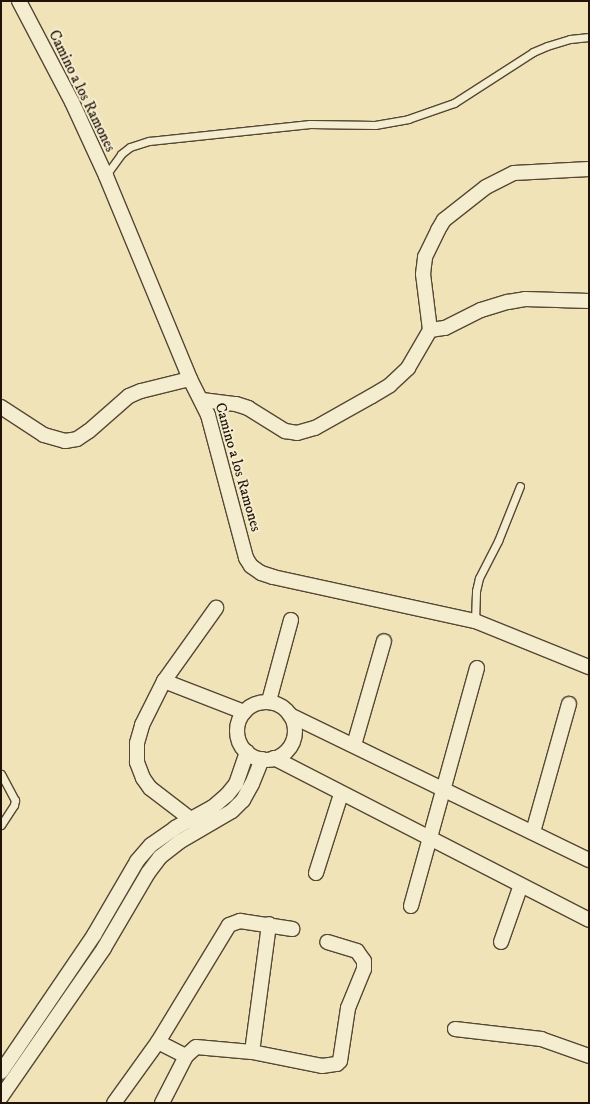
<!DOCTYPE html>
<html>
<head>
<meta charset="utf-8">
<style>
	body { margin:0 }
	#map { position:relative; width:590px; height:1104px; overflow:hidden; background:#f0e3b7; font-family:"IM FELL DW Pica",serif }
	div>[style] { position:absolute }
	.roads { filter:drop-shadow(1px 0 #554734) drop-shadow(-1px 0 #554734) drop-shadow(0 1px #554734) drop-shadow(0 -1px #554734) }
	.lane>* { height:7px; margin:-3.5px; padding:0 3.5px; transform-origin:3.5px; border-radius:3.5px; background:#f5edd0 }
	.street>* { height:14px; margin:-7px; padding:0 7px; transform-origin:7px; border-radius:7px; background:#f5edd0 }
	.street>.ring { margin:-7px; padding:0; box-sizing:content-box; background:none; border:14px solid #f5edd0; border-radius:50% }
	span { translate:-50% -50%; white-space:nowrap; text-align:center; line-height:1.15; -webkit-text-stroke:4px #f5edd0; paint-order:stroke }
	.street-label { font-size:15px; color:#211308 }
	.frame { position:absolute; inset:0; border:2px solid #211308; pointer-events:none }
</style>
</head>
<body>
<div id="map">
	<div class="roads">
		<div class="lane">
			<i style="left:106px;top:175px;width:26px;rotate:-54deg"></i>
			<i style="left:121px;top:154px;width:11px;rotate:-38deg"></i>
			<i style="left:130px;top:147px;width:20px;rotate:-18deg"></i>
			<i style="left:149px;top:141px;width:162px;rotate:-6deg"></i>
			<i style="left:310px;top:124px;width:65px;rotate:0.9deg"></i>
			<i style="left:375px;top:125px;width:34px;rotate:-10deg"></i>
			<i style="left:408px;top:119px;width:49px;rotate:-19.2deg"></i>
			<i style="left:454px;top:103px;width:94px;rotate:-32.8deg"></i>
			<i style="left:533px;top:52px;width:15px;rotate:-23deg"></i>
			<i style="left:547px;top:46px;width:24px;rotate:-17deg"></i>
			<i style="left:570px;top:39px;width:19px;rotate:-6deg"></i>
			<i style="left:475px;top:621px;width:30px;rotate:-88deg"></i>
			<i style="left:476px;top:591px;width:13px;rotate:-77deg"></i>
			<i style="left:479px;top:578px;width:42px;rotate:-62.8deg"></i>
			<i style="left:498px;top:541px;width:59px;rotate:-68.2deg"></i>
			<i style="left:1px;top:774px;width:30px;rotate:62deg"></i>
			<i style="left:15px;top:800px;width:5px;rotate:101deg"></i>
			<i style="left:14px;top:805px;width:24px;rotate:123deg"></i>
		</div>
		<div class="street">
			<i style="left:19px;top:1px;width:114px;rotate:62.3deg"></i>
			<i style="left:72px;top:102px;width:81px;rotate:65.3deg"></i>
			<i style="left:106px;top:176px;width:220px;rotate:67.5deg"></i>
			<i style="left:190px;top:379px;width:40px;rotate:63.4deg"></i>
			<i style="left:208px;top:415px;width:148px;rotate:75.1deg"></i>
			<i style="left:246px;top:558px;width:9px;rotate:58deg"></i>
			<i style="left:251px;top:566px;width:12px;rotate:35deg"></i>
			<i style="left:261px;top:573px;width:13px;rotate:18deg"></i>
			<i style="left:273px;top:577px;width:207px;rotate:12.3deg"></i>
			<i style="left:475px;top:621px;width:123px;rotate:22deg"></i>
			<i style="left:430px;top:330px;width:15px;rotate:-8deg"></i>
			<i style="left:445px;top:328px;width:40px;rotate:-26.6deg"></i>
			<i style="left:481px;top:310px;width:28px;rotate:-17deg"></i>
			<i style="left:508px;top:302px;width:17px;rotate:-10deg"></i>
			<i style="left:525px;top:299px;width:64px;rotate:1.8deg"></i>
			<i style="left:202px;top:400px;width:34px;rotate:7deg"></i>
			<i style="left:236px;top:404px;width:13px;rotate:18deg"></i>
			<i style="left:248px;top:408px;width:44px;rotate:31.9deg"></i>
			<i style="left:285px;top:431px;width:12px;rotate:9deg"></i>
			<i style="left:297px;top:433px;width:19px;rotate:-16deg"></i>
			<i style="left:315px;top:428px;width:65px;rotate:-29.3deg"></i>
			<i style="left:372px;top:396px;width:21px;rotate:-31deg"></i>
			<i style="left:390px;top:385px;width:25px;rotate:-43deg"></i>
			<i style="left:408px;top:368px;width:44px;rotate:-59.9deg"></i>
			<i style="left:430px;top:330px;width:56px;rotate:-97.1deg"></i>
			<i style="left:423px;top:274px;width:17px;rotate:-83deg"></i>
			<i style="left:425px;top:257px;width:30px;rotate:-64deg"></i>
			<i style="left:438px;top:230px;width:12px;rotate:-59deg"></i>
			<i style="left:444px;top:220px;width:53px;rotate:-38.2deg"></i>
			<i style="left:486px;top:187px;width:31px;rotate:-27deg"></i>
			<i style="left:514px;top:173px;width:75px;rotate:-3.1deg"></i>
			<i style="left:1px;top:407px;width:51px;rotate:33.1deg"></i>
			<i style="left:44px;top:435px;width:22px;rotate:16deg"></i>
			<i style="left:65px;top:441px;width:12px;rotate:-9deg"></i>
			<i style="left:77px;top:439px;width:14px;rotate:-34deg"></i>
			<i style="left:89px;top:431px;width:53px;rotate:-41.2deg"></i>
			<i style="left:129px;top:396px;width:13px;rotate:-23deg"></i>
			<i style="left:141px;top:391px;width:50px;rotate:-13.8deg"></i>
			<i style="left:164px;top:681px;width:86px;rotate:21.2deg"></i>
			<i style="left:269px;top:701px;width:84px;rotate:-74.8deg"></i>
			<i class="ring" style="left:237px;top:702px;width:44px;height:44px"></i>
			<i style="left:290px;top:715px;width:332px;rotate:25.9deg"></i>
			<i style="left:354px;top:745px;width:108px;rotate:-73.9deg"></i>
			<i style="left:274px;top:758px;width:354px;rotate:27.2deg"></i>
			<i style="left:197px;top:824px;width:59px;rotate:-142.5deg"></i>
			<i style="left:150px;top:788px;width:12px;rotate:-125deg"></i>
			<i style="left:143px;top:778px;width:17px;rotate:-111deg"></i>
			<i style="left:137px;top:762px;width:19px;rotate:-90deg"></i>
			<i style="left:137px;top:743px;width:19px;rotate:-74deg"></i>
			<i style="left:142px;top:725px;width:49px;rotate:-63.4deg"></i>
			<i style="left:164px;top:681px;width:90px;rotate:-54.5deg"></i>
			<i style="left:533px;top:832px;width:133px;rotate:-74.3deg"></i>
			<i style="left:316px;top:873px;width:83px;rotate:-72.4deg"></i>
			<i style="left:411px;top:906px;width:247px;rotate:-74.5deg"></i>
			<i style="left:501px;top:942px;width:60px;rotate:-70.7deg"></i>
			<i style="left:455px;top:1029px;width:87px;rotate:6.6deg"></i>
			<i style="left:541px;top:1039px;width:51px;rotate:19.5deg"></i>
			<i style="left:158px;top:1042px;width:137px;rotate:-58.7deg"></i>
			<i style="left:229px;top:925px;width:12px;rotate:-20deg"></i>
			<i style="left:240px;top:921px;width:53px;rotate:8.7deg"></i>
			<i style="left:252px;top:1052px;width:129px;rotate:-82.4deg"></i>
			<i style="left:1px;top:1072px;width:166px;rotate:-55.8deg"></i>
			<i style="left:94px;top:935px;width:86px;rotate:-59.8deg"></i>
			<i style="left:137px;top:861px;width:21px;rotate:-49deg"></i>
			<i style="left:151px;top:845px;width:29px;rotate:-35deg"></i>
			<i style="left:175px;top:828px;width:43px;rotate:-28.9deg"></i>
			<i style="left:213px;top:807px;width:18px;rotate:-41deg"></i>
			<i style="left:227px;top:795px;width:14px;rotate:-51deg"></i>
			<i style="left:236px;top:784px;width:34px;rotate:-71deg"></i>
			<i style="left:1px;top:1097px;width:181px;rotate:-55.3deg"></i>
			<i style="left:104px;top:948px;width:87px;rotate:-59.6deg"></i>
			<i style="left:148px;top:873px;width:20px;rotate:-53deg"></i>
			<i style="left:160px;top:857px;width:24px;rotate:-38deg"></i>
			<i style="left:179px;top:842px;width:61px;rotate:-30.3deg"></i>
			<i style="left:232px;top:811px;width:16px;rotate:-45deg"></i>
			<i style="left:243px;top:800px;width:18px;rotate:-61deg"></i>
			<i style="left:252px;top:784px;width:27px;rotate:-68deg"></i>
			<i style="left:114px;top:1103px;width:75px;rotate:-54.2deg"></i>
			<i style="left:158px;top:1042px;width:31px;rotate:27deg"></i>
			<i style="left:162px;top:1103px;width:53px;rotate:-62.9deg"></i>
			<i style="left:186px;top:1056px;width:13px;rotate:-42deg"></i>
			<i style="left:196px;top:1047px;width:56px;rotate:5.1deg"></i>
			<i style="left:252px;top:1052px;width:71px;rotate:11.3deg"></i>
			<i style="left:322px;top:1066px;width:15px;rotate:-8deg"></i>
			<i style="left:337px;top:1064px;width:4px;rotate:-45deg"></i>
			<i style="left:340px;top:1061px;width:54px;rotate:-81.4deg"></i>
			<i style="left:348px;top:1008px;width:42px;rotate:-67.7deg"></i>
			<i style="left:364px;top:969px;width:8px;rotate:-90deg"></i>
			<i style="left:364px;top:961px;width:12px;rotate:-125deg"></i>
			<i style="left:357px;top:951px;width:31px;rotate:-163deg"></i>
		</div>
	</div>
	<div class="street-label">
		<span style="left:82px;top:91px;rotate:64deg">Camino a los Ramones</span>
		<span style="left:238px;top:467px;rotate:74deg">Camino a los Ramones</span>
	</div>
	<div class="frame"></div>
</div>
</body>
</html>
